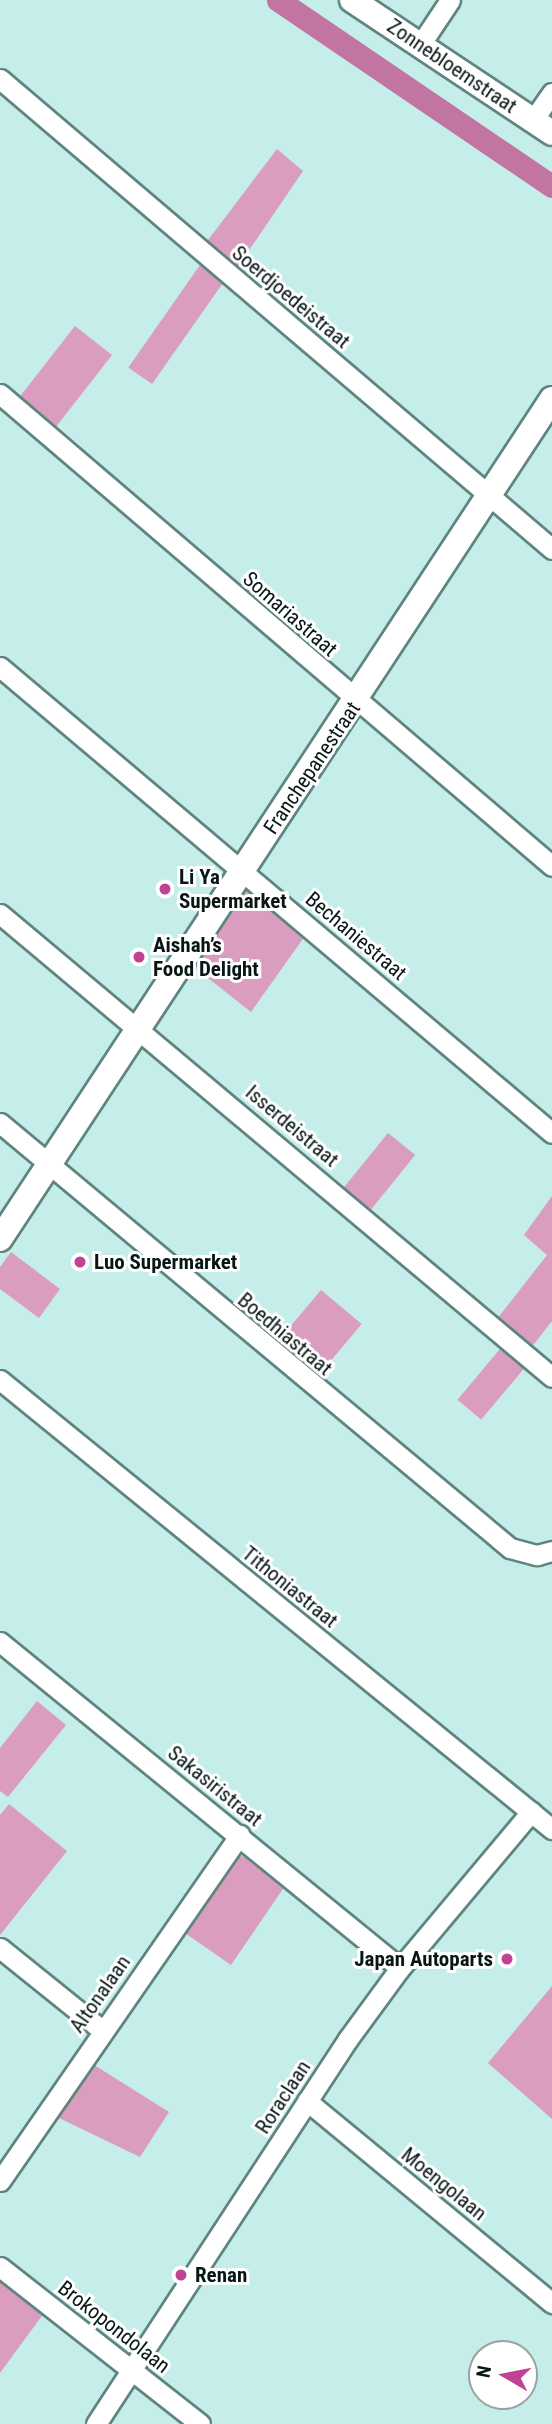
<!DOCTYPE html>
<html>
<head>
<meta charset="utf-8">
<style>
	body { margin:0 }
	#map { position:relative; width:552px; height:2424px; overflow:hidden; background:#c5eeea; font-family:"Roboto Condensed",sans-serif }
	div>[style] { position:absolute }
	.green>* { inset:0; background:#da9cbf; transform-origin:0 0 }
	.canal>* { height:23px; margin:-11.5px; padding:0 11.5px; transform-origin:11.5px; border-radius:11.5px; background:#c375a2 }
	.roads { filter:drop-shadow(2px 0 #5f8581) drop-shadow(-2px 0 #5f8581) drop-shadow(0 2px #5f8581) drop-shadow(0 -2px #5f8581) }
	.minor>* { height:19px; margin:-9.5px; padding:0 9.5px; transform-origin:9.5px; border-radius:9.5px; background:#fff }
	.tertiary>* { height:24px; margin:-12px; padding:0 12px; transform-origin:12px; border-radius:12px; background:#fff }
	.dots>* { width:19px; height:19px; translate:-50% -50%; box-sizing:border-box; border:4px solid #fff; border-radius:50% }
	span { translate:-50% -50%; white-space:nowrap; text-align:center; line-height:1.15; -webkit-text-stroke:6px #fff; paint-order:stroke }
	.street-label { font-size:21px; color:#081716 }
	.poi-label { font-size:21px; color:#081716; font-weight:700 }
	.left { translate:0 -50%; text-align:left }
	.right { translate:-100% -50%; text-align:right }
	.north { position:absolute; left:468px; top:2340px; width:70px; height:70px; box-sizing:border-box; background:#fff; border:2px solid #9ca2a2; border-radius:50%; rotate:280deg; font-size:19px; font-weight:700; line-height:28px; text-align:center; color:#081716 }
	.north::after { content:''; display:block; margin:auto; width:24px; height:32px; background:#c04393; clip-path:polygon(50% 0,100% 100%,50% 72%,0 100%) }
</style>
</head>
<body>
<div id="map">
	<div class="green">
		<i style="clip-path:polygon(277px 149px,303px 171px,235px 271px,205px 244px)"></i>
		<i style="left:200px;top:265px;width:29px;height:125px;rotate:35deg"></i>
		<i style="left:75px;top:326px;width:47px;height:92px;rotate:38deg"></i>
		<i style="clip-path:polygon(246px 888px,259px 890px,307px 933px,251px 1012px,194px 967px)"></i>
		<i style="left:388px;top:1133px;width:35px;height:73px;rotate:39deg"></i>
		<i style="clip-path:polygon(552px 1196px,552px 1321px,531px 1348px,497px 1319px,547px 1255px,524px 1235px)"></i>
		<i style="clip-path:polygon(11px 1252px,60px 1289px,39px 1318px,0 1289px,0 1267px)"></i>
		<i style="left:321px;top:1290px;width:53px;height:73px;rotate:40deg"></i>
		<i style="left:505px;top:1343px;width:31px;height:74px;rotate:40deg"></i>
		<i style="clip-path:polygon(37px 1701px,66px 1725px,8px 1797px,0 1791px,0 1748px)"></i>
		<i style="clip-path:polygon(9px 1804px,67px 1851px,0 1935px,0 1815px)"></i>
		<i style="clip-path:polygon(238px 1856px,249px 1857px,285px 1886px,231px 1965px,182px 1931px)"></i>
		<i style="clip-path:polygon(552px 1986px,552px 2119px,488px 2063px)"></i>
		<i style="clip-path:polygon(91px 2063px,169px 2112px,140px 2157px,57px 2117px)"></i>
		<i style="clip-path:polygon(0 2277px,44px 2313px,0 2373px)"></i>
	</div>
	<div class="canal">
		<i style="left:278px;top:0;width:331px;rotate:34.2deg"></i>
	</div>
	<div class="roads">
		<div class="minor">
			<i style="left:420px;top:45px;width:54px;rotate:-56.3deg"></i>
			<i style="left:0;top:79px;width:725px;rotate:40.41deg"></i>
			<i style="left:533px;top:120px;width:33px;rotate:-55deg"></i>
			<i style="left:0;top:394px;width:726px;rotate:40.53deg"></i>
			<i style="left:0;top:667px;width:722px;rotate:40.17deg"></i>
			<i style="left:0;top:914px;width:720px;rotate:39.99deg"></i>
			<i style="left:0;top:1123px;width:664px;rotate:39.81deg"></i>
			<i style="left:510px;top:1548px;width:28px;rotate:15deg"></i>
			<i style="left:537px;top:1555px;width:16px;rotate:-15deg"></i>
			<i style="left:0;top:1380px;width:712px;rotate:39.13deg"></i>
			<i style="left:0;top:1642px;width:516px;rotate:39.18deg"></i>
			<i style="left:0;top:1948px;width:131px;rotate:38.8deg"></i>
			<i style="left:307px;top:2101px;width:318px;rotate:39.5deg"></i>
			<i style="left:0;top:2181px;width:421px;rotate:-55.3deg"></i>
			<i style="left:0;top:2267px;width:254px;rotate:38.1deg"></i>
			<i style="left:96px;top:2424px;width:460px;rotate:-56.8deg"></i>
			<i style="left:348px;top:2039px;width:88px;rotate:-53.8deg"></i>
			<i style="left:400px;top:1968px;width:204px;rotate:-50deg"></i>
		</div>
		<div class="tertiary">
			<i style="left:352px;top:0;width:240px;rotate:33.6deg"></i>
			<i style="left:0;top:1239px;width:1005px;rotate:-56.69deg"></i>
		</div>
	</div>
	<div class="dots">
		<i style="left:165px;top:889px;background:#c04393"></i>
		<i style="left:139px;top:957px;background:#c04393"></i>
		<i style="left:80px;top:1262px;background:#c04393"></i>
		<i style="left:507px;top:1959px;background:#c04393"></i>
		<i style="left:181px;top:2275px;background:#c04393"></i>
	</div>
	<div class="street-label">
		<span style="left:452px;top:66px;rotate:34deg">Zonnebloemstraat</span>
		<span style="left:291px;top:297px;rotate:40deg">Soerdjoedeistraat</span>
		<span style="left:290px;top:614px;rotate:41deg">Somariastraat</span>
		<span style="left:312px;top:768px;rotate:-56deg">Franchepanestraat</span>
		<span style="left:356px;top:936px;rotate:40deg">Bechaniestraat</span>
		<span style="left:292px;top:1126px;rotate:40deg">Isserdeistraat</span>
		<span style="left:285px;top:1334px;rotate:40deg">Boedhiastraat</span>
		<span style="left:290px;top:1587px;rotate:39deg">Tithoniastraat</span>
		<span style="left:215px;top:1786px;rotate:39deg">Sakasiristraat</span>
		<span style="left:100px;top:1994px;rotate:-55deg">Altonalaan</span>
		<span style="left:283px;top:2097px;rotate:-57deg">Roraclaan</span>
		<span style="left:444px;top:2184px;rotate:39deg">Moengolaan</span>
		<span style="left:114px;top:2327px;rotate:38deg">Brokopondolaan</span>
	</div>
	<div class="poi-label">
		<span class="left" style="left:179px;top:889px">Li Ya<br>Supermarket</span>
		<span class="left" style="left:153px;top:957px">Aishah’s<br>Food Delight</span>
		<span class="left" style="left:94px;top:1262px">Luo Supermarket</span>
		<span class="right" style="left:493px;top:1959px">Japan Autoparts</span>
		<span class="left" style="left:195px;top:2275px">Renan</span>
	</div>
	<div class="north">N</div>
</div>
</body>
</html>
